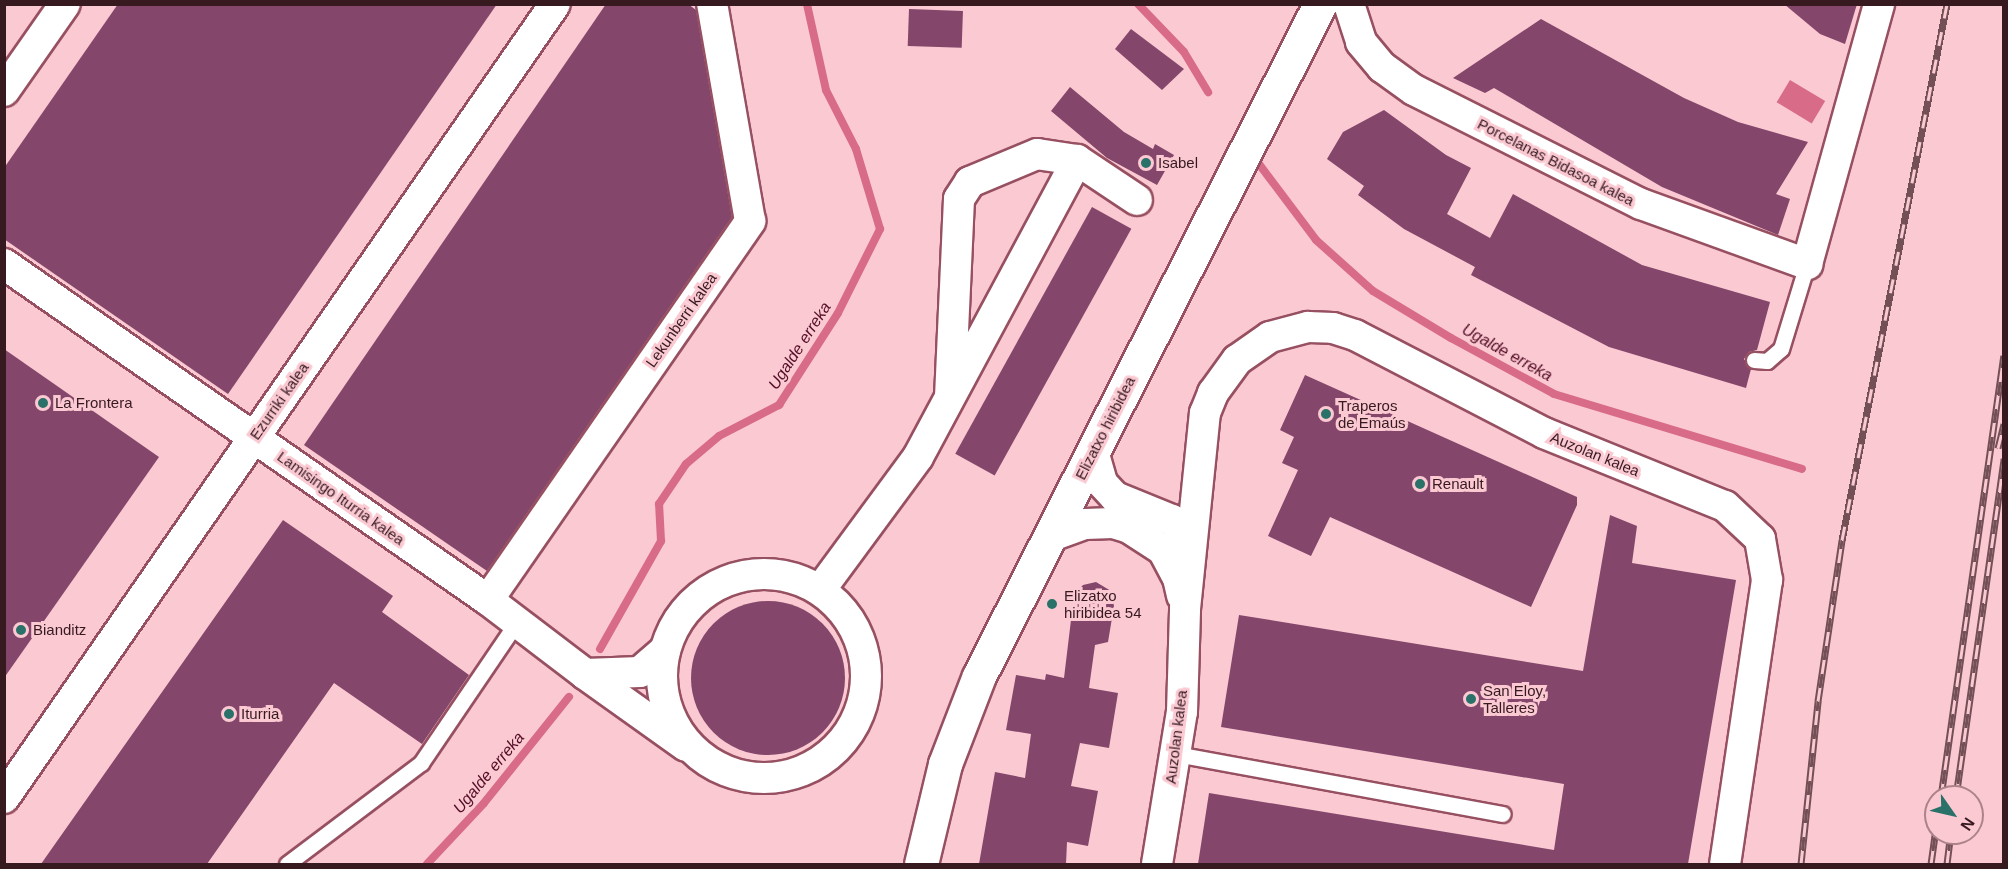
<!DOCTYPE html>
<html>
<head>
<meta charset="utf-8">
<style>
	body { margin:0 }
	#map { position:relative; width:2008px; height:869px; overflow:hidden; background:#fbc9d2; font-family:Helvetica,sans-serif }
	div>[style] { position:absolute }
	.water>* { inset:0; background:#d86b87; transform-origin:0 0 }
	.stream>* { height:8px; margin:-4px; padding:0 4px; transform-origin:4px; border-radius:4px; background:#d86b87 }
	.building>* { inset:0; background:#84466a; transform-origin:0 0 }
	.round { border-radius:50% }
	.roads { filter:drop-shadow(2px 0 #975061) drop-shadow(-2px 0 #975061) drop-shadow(0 2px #975061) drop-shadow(0 -2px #975061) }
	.lane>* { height:15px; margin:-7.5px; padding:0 7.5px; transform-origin:7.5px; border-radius:7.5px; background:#fff }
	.street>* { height:30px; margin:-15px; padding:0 15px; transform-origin:15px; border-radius:15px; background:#fff }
	.street>.ring { margin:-15px; padding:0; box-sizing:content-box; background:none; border:30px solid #fff; border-radius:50% }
	.secondary>* { height:33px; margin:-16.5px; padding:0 16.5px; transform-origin:16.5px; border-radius:16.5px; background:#fff }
	.rail>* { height:7px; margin-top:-3.5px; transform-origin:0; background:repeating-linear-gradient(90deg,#fbc9d2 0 14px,#734f56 0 28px); box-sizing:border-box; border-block:2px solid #734f56 }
	.dots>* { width:16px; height:16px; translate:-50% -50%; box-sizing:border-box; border:3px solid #fbc9d2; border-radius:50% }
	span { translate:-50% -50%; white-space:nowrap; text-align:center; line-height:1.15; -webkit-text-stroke:6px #fbc9d2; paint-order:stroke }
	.street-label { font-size:15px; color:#371920 }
	.poi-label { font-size:15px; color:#371920 }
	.left { translate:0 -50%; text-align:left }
	.water-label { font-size:16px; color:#530d26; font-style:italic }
	.frame { position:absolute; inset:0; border:6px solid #371920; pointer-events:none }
	.north { position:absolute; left:1924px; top:785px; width:60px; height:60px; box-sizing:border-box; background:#fbc9d2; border:2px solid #ad838b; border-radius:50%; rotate:124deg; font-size:16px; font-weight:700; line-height:24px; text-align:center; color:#371920 }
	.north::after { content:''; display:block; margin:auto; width:21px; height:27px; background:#297169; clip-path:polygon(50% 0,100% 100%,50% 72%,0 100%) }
</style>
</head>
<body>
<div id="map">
	<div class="water">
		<i style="left:1790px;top:80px;width:41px;height:26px;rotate:31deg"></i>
	</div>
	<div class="stream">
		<i style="left:1138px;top:4px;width:66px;rotate:46.2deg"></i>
		<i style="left:1184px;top:52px;width:47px;rotate:59deg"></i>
		<i style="left:1259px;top:164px;width:95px;rotate:53.1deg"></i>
		<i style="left:1316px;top:240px;width:76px;rotate:41.8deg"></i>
		<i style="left:1373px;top:291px;width:91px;rotate:31.1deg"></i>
		<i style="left:1451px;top:338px;width:117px;rotate:28.5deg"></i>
		<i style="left:1554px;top:394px;width:259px;rotate:16.8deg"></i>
		<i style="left:600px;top:649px;width:124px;rotate:-60.5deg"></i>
		<i style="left:661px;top:541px;width:37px;rotate:-93deg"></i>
		<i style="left:659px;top:504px;width:48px;rotate:-56deg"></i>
		<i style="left:686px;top:464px;width:43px;rotate:-40.3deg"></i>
		<i style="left:719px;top:436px;width:68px;rotate:-27.3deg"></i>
		<i style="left:779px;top:405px;width:109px;rotate:-57.3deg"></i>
		<i style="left:838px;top:313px;width:94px;rotate:-63.4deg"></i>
		<i style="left:880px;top:229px;width:84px;rotate:-106.7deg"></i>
		<i style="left:856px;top:149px;width:66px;rotate:-117deg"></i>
		<i style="left:826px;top:90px;width:88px;rotate:-102.5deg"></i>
		<i style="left:427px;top:864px;width:83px;rotate:-46.9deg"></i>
		<i style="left:484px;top:803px;width:136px;rotate:-51.3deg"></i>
	</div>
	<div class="building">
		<i style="clip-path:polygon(118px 4px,497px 4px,228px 394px,4px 239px,4px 168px)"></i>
		<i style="clip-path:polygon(606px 4px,688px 4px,696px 10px,732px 217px,487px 571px,304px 445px)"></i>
		<i style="clip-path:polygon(1784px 4px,1857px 4px,1845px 44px,1820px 34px)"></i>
		<i style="left:909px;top:9px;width:54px;height:37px;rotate:2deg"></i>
		<i style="clip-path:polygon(1541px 19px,1684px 98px,1738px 122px,1808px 142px,1776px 194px,1790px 199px,1778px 235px,1662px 187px,1494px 88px,1485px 93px,1453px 78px)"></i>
		<i style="clip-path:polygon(1131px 29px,1184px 69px,1162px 90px,1115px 49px)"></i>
		<i style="clip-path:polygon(1070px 87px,1124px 132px,1153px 149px,1155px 144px,1174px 155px,1157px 185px,1107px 158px,1051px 111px)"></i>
		<i style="clip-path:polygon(1384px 110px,1446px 155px,1471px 168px,1447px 214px,1490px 238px,1513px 194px,1642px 265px,1770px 302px,1757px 350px,1749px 352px,1744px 359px,1751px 369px,1746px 388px,1609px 347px,1471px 275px,1475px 267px,1404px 229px,1358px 195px,1364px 186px,1327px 159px,1343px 132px)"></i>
		<i style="left:1092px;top:207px;width:45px;height:282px;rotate:29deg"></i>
		<i style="clip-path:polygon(4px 349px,159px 457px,4px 678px)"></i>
		<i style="clip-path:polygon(1305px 375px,1577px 497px,1577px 505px,1531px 607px,1330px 517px,1311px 556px,1268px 536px,1298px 470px,1282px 463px,1294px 437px,1280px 430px)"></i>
		<i style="clip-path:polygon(1610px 515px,1637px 526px,1632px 563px,1736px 580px,1688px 864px,1198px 864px,1209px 793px,1554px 850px,1564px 784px,1221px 727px,1239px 615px,1583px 671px)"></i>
		<i style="clip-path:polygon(283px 520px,393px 596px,382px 612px,469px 675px,422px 744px,334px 683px,207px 864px,41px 864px)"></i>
		<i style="clip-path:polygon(1096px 582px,1111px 591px,1114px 606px,1108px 642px,1095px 645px,1089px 688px,1118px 693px,1109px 748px,1080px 743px,1071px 786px,1098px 791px,1088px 846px,1067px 842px,1066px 864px,979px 864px,995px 772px,1025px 778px,1031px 734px,1006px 730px,1016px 675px,1045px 680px,1046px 674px,1064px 678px,1074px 595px,1083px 585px)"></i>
		<i class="round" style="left:691px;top:601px;width:154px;height:154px"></i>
	</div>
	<div class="roads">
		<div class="lane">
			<i style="left:1754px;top:360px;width:13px;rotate:4deg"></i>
			<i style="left:1767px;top:361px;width:18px;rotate:-41deg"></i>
			<i style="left:1781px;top:349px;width:89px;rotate:-73deg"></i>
			<i style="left:1176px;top:754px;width:332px;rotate:10.4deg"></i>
			<i style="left:287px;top:864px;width:168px;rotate:-37deg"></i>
			<i style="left:421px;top:763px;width:171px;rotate:-55.8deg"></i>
		</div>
		<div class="street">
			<i style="left:1349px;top:4px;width:40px;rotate:72deg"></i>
			<i style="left:1361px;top:42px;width:33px;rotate:50deg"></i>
			<i style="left:1382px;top:67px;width:39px;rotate:36deg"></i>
			<i style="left:1414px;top:90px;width:254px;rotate:26.7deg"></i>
			<i style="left:1641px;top:204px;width:177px;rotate:19.9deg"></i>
			<i style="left:1807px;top:264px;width:270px;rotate:-74.5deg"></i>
			<i style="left:4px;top:91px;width:106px;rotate:-55deg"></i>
			<i style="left:1077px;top:160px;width:72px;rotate:33.7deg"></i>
			<i style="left:4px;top:264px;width:589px;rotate:34.77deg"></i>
			<i style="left:488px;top:600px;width:122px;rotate:37.3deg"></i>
			<i style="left:1093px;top:451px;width:33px;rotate:74deg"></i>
			<i style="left:1102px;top:483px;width:19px;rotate:47deg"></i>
			<i style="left:1115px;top:497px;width:61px;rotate:22deg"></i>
			<i style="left:1172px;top:520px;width:27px;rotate:45deg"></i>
			<i style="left:1049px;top:537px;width:38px;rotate:-20deg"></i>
			<i style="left:1085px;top:524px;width:28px;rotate:-2deg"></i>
			<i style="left:1113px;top:523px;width:17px;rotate:17deg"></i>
			<i style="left:1129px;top:528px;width:40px;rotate:32.9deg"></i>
			<i style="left:1163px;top:550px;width:32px;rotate:62deg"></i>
			<i style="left:1178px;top:578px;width:18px;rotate:77deg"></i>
			<i class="ring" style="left:662px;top:574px;width:174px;height:174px"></i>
			<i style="left:820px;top:590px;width:165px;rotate:-53.6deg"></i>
			<i style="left:918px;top:457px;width:337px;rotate:-61.8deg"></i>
			<i style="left:1077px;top:160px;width:40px;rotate:-171.5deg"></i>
			<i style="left:1037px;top:154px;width:73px;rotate:157.3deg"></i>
			<i style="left:970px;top:182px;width:20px;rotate:123deg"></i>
			<i style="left:959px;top:199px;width:197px;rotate:92.6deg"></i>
			<i style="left:488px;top:600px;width:461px;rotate:-55.3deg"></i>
			<i style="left:750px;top:221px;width:220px;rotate:-99.9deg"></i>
			<i style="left:665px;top:650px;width:33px;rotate:139deg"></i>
			<i style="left:640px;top:672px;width:55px;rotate:177.9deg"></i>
			<i style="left:585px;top:674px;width:124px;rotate:35.5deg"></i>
			<i style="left:4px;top:798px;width:966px;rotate:-55.24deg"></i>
			<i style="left:1157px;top:864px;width:154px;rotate:-80.7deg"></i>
			<i style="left:1182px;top:712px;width:103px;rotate:-88.3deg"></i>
			<i style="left:1185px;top:609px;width:197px;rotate:-84.2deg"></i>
			<i style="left:1205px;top:413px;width:22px;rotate:-68deg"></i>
			<i style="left:1213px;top:393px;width:41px;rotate:-54deg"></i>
			<i style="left:1237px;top:360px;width:40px;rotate:-34.9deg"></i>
			<i style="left:1270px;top:337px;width:39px;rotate:-15deg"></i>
			<i style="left:1308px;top:327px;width:25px;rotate:2deg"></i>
			<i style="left:1333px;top:328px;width:23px;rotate:18deg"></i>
			<i style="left:1355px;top:335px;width:213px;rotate:27.4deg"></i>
			<i style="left:1544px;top:433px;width:195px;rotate:22deg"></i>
			<i style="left:1725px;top:506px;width:48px;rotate:43.3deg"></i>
			<i style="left:1760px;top:539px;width:42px;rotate:80.3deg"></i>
			<i style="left:1767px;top:580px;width:287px;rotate:98.4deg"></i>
		</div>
		<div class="secondary">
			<i style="left:921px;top:864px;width:103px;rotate:-76.5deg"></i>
			<i style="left:945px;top:764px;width:94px;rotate:-68.9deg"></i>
			<i style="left:979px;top:676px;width:754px;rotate:-63.09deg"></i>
		</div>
	</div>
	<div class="rail">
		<i style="left:1998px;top:448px;width:25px;rotate:-76deg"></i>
		<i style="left:1941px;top:797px;width:446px;rotate:-81.9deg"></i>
		<i style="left:1956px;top:797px;width:342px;rotate:-81.9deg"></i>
		<i style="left:1801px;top:864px;width:164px;rotate:-84deg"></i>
		<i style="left:1818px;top:701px;width:163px;rotate:-81.5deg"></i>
		<i style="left:1842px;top:540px;width:546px;rotate:-78.92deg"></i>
		<i style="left:1931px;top:864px;width:34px;rotate:-82deg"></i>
		<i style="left:1947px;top:864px;width:31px;rotate:-83deg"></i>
	</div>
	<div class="dots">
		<i style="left:1146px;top:163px;background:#297169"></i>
		<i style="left:43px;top:403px;background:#297169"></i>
		<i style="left:1326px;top:414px;background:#297169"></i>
		<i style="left:1420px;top:484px;background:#297169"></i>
		<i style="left:1052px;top:604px;background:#297169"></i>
		<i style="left:21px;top:630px;background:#297169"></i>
		<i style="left:1471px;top:699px;background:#297169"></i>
		<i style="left:229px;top:714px;background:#297169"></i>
	</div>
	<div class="street-label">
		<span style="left:1556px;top:162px;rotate:27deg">Porcelanas Bidasoa kalea</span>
		<span style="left:681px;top:320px;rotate:-55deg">Lekunberri kalea</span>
		<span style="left:279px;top:401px;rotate:-55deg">Ezurriki kalea</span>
		<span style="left:1105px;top:428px;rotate:-63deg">Elizatxo hiribidea</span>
		<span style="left:1595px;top:454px;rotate:22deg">Auzolan kalea</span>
		<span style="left:341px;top:498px;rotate:35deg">Lamisingo Iturria kalea</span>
		<span style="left:1176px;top:737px;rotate:-83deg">Auzolan kalea</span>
	</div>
	<div class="poi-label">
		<span class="left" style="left:1158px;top:163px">Isabel</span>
		<span class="left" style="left:55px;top:403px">La Frontera</span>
		<span class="left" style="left:1338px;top:414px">Traperos<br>de Emaús</span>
		<span class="left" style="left:1432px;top:484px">Renault</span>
		<span class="left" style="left:1064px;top:604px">Elizatxo<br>hiribidea 54</span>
		<span class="left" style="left:33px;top:630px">Bianditz</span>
		<span class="left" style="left:1483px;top:699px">San Eloy,<br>Talleres</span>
		<span class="left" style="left:241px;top:714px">Iturria</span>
	</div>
	<div class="water-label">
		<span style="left:800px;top:346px;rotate:-57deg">Ugalde erreka</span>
		<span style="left:1507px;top:353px;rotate:29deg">Ugalde erreka</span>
		<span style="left:489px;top:773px;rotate:-50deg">Ugalde erreka</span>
	</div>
	<div class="frame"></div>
	<div class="north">N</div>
</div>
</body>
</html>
